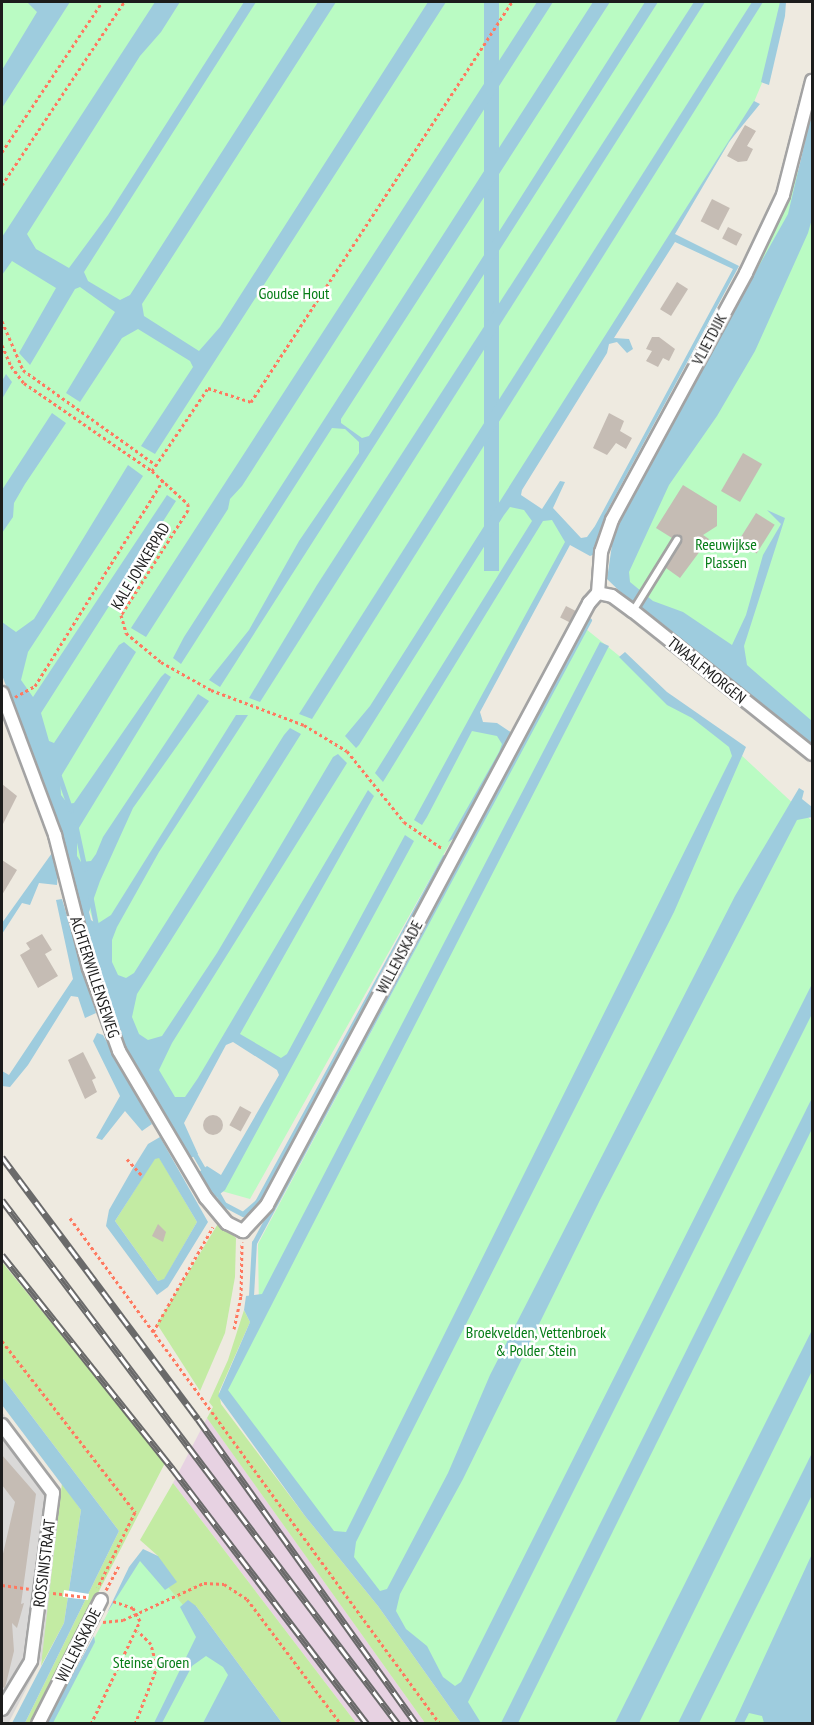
<!DOCTYPE html>
<html>
<head>
<meta charset="utf-8">
<style>
	body { margin:0 }
	#map { position:relative; width:814px; height:1725px; overflow:hidden; background:#eeeae0; font-family:"PT Sans Narrow",sans-serif }
	div>[style] { position:absolute }
	.residential>* { inset:0; background:#dad9d8 }
	.industrial>* { inset:0; background:#e7d2e2 }
	.grass>* { inset:0; background:#c3eba3 }
	.park>* { inset:0; background:#bafbc3 }
	.water>* { inset:0; background:#9eccde; transform-origin:0 0 }
	.pier>* { inset:0; background:#fff }
	.stream>* { height:4.5px; margin:-2.25px; padding:0 2.25px; transform-origin:2.25px; border-radius:2.25px; background:#9eccde }
	.building>* { inset:0; background:#c5bcb4; transform-origin:0 0 }
	.round { border-radius:50% }
	.path>* { height:3px; margin-top:-1.5px; transform-origin:0; background:repeating-linear-gradient(90deg,#ff7960 0 3px,transparent 0 6px) }
	.roads { filter:drop-shadow(2px 0 #a3a3a3) drop-shadow(-2px 0 #a3a3a3) drop-shadow(0 2px #a3a3a3) drop-shadow(0 -2px #a3a3a3) }
	.service>* { height:6px; margin:-3px; padding:0 3px; transform-origin:3px; border-radius:3px; background:#fff }
	.minor>* { height:12px; margin:-6px; padding:0 6px; transform-origin:6px; border-radius:6px; background:#fff }
	.rail>* { height:7px; margin-top:-3.5px; transform-origin:0; background:repeating-linear-gradient(90deg,#fff 0 14px,#6a6a6a 0 28px); box-sizing:border-box; border-block:2px solid #6a6a6a }
	span { translate:-50% -50%; white-space:nowrap; text-align:center; line-height:1.15; -webkit-text-stroke:5px #fff; paint-order:stroke }
	.park-label { font-size:16px; color:#067d17 }
	.street-label { font-size:16px; color:#1c1c1c }
	.frame { position:absolute; inset:0; border:3px solid #1c1c1c; pointer-events:none }
</style>
</head>
<body>
<div id="map">
	<div class="residential">
		<i style="clip-path:polygon(2px 1412px,75px 1511px,60px 1624px,8px 1724px,2px 1723px)"></i>
	</div>
	<div class="industrial">
		<i style="clip-path:polygon(207px 1418px,213px 1426px,425px 1723px,356px 1723px,173px 1483px)"></i>
	</div>
	<div class="grass">
		<i style="clip-path:polygon(159px 1157px,197px 1222px,164px 1280px,158px 1281px,115px 1221px,155px 1158px)"></i>
		<i style="clip-path:polygon(219px 1222px,236px 1238px,235px 1277px,225px 1333px,200px 1391px,157px 1324px)"></i>
		<i style="clip-path:polygon(2px 1262px,165px 1463px,31px 1723px,25px 1723px,119px 1531px,2px 1377px)"></i>
		<i style="clip-path:polygon(244px 1310px,250px 1322px,219px 1392px,221px 1404px,305px 1516px,378px 1606px,461px 1723px,425px 1723px,207px 1418px,213px 1407px,209px 1402px,228px 1360px)"></i>
		<i style="clip-path:polygon(62px 1483px,81px 1510px,64px 1623px,41px 1666px)"></i>
		<i style="clip-path:polygon(173px 1483px,356px 1723px,282px 1723px,196px 1606px,180px 1607px,138px 1562px,158px 1556px,140px 1540px)"></i>
	</div>
	<div class="park">
		<i style="clip-path:polygon(2px 2px,782px 2px,775px 52px,754px 102px,512px 495px,546px 513px,571px 537px,472px 718px,508px 740px,250px 1199px,218px 1190px,285px 1069px,229px 1035px,177px 1114px,151px 1086px,2px 661px)"></i>
		<i style="clip-path:polygon(812px 139px,812px 734px,619px 580px)"></i>
		<i style="clip-path:polygon(586px 629px,739px 753px,812px 821px,812px 1723px,470px 1723px,220px 1393px,259px 1311px,258px 1244px)"></i>
		<i style="clip-path:polygon(140px 1553px,226px 1657px,273px 1724px,48px 1724px)"></i>
	</div>
	<div class="water">
		<i style="clip-path:polygon(27px 2px,70px 2px,2px 108px,2px 70px,37px 12px)"></i>
		<i style="clip-path:polygon(155px 2px,180px 2px,161px 32px,140px 56px,27px 234px,36px 249px,69px 268px,108px 215px,244px 2px,256px 2px,84px 272px,88px 281px,120px 300px,130px 295px,318px 2px,336px 2px,142px 304px,144px 316px,199px 351px,220px 327px,428px 2px,446px 2px,155px 454px,141px 446px,193px 367px,190px 361px,138px 329px,122px 338px,80px 402px,66px 393px,115px 312px,80px 287px,75px 289px,30px 365px,19px 353px,56px 288px,12px 261px,2px 275px,2px 237px)"></i>
		<i style="left:484px;top:2px;width:15px;height:569px"></i>
		<i style="clip-path:polygon(537px 2px,553px 2px,242px 486px,230px 499px,228px 509px,146px 637px,131px 628px)"></i>
		<i style="clip-path:polygon(593px 2px,610px 2px,341px 419px,341px 423px,362px 438px,369px 436px,645px 2px,658px 2px,220px 687px,209px 680px,249px 630px,299px 541px,359px 453px,359px 442px,345px 429px,332px 428px,181px 664px,173px 658px,184px 637px)"></i>
		<i style="clip-path:polygon(694px 2px,705px 2px,260px 702px,249px 698px,317px 585px)"></i>
		<i style="clip-path:polygon(752px 2px,763px 2px,312px 719px,299px 714px)"></i>
		<i style="clip-path:polygon(780px 2px,786px 2px,785px 16px,769px 85px,761px 82px)"></i>
		<i style="clip-path:polygon(evenodd,754px 101px,760px 104px,729px 142px,675px 234px,739px 266px,606px 513px,595px 554px,590px 556px,570px 545px,480px 712px,483px 722px,497px 723px,512px 733px,458px 836px,448px 842px,499px 752px,502px 744px,497px 736px,472px 731px,427px 817px,422px 825px,414px 820px,565px 542px,552px 520px,543px 521px,383px 782px,375px 773px,532px 521px,524px 510px,510px 507px,504px 515px,359px 745px,356px 748px,345px 736px,370px 706px,754px 101px,675px 242px,733px 269px,595px 526px,587px 537px,581px 538px,553px 508px,565px 482px,560px 481px,542px 509px,521px 495px,522px 490px,607px 353px,609px 344px,617px 342px,627px 353px,633px 349px,629px 339px,614px 338px,675px 242px)"></i>
		<i style="clip-path:polygon(812px 112px,812px 219px,808px 233px,755px 351px,717px 416px,669px 485px,629px 572px,630px 582px,653px 601px,683px 612px,732px 645px,746px 615px,763px 555px,781px 524px,767px 510px,785px 518px,744px 646px,747px 665px,812px 721px,812px 747px,632px 603px,607px 579px,613px 538px,641px 476px,788px 214px)"></i>
		<i style="clip-path:polygon(6px 374px,12px 382px,2px 399px,2px 381px)"></i>
		<i style="clip-path:polygon(52px 413px,66px 423px,25px 484px,14px 503px,13px 517px,2px 533px,2px 490px)"></i>
		<i style="clip-path:polygon(128px 465px,143px 476px,28px 652px,21px 680px,33px 697px,167px 495px,176px 501px,41px 713px,49px 741px,54px 743px,119px 645px,124px 642px,136px 652px,60px 778px,61px 795px,68px 804px,74px 803px,161px 677px,165px 673px,171px 677px,77px 831px,77px 856px,81px 862px,91px 861px,96px 854px,103px 837px,198px 694px,209px 701px,133px 808px,100px 881px,89px 912px,91px 920px,97px 924px,111px 915px,236px 715px,248px 715px,159px 852px,117px 927px,112px 940px,112px 962px,118px 975px,126px 978px,134px 973px,284px 735px,290px 728px,301px 734px,137px 994px,132px 1017px,139px 1034px,148px 1040px,162px 1036px,217px 953px,333px 757px,338px 754px,347px 763px,172px 1043px,159px 1070px,175px 1097px,185px 1097px,198px 1078px,368px 790px,374px 796px,240px 1034px,281px 1058px,287px 1054px,405px 835px,414px 841px,225px 1190px,215px 1198px,199px 1172px,207px 1166px,221px 1175px,279px 1075px,277px 1070px,233px 1042px,226px 1045px,184px 1123px,198px 1154px,191px 1158px,131px 1060px,113px 1018px,32px 756px,2px 675px,2px 622px,16px 632px,34px 619px)"></i>
		<i style="clip-path:polygon(600px 642px,609px 646px,228px 1390px,334px 1531px,346px 1532px,732px 756px,729px 747px,692px 718px,667px 705px,619px 657px,625px 652px,667px 692px,746px 747px,674px 912px,356px 1542px,354px 1557px,380px 1591px,387px 1589px,448px 1473px,490px 1375px,735px 896px,799px 788px,804px 791px,802px 799px,812px 807px,812px 817px,797px 820px,600px 1200px,463px 1479px,400px 1594px,396px 1611px,406px 1629px,427px 1646px,443px 1677px,455px 1686px,461px 1682px,812px 984px,812px 1014px,468px 1702px,481px 1723px,461px 1723px,378px 1606px,305px 1516px,218px 1396px,250px 1322px,244px 1310px,246px 1296px,262px 1294px)"></i>
		<i style="clip-path:polygon(52px 853px,58px 869px,57px 885px,39px 883px,30px 905px,22px 903px,2px 934px,2px 923px)"></i>
		<i style="clip-path:polygon(62px 899px,96px 1013px,85px 1018px,78px 997px,71px 996px,28px 1065px,10px 1087px,2px 1086px,2px 1071px,9px 1075px,73px 979px,56px 900px)"></i>
		<i style="clip-path:polygon(97px 1033px,103px 1035px,152px 1124px,142px 1131px,125px 1111px,102px 1140px,96px 1138px,120px 1096px,93px 1041px)"></i>
		<i style="clip-path:polygon(812px 1098px,812px 1129px,518px 1723px,501px 1723px)"></i>
		<i style="clip-path:polygon(evenodd,160px 1137px,208px 1222px,168px 1287px,157px 1295px,106px 1226px,109px 1210px,133px 1168px,148px 1144px,160px 1137px,159px 1158px,197px 1222px,164px 1279px,158px 1281px,115px 1221px,155px 1159px,159px 1158px)"></i>
		<i style="clip-path:polygon(812px 1330px,812px 1371px,639px 1723px,615px 1723px)"></i>
		<i style="clip-path:polygon(2px 1377px,119px 1531px,25px 1723px,12px 1723px,64px 1623px,81px 1510px,2px 1405px)"></i>
		<i style="clip-path:polygon(812px 1453px,812px 1495px,699px 1723px,678px 1723px)"></i>
		<i style="clip-path:polygon(143px 1549px,158px 1556px,177px 1582px,165px 1590px,140px 1561px,107px 1613px,129px 1567px)"></i>
		<i style="clip-path:polygon(812px 1554px,812px 1723px,764px 1723px,762px 1716px,749px 1713px,744px 1723px,734px 1723px)"></i>
		<i style="clip-path:polygon(188px 1600px,196px 1606px,282px 1723px,203px 1723px,228px 1675px,223px 1667px,206px 1656px,192px 1666px,162px 1723px,154px 1723px,196px 1637px,180px 1607px)"></i>
		<i style="clip-path:polygon(94px 1636px,95px 1642px,53px 1723px,46px 1723px)"></i>
	</div>
	<div class="pier">
		<i style="clip-path:polygon(64px 1590px,89px 1594px,88px 1600px,63px 1597px)"></i>
	</div>
	<div class="stream">
		<i style="left:59px;top:775px;width:37px;rotate:71deg"></i>
		<i style="left:76px;top:826px;width:43px;rotate:77.9deg"></i>
		<i style="left:91px;top:897px;width:31px;rotate:79deg"></i>
		<i style="left:193px;top:1151px;width:24px;rotate:60deg"></i>
		<i style="left:216px;top:1190px;width:16px;rotate:60deg"></i>
		<i style="left:224px;top:1204px;width:21px;rotate:28deg"></i>
		<i style="left:243px;top:1214px;width:18px;rotate:-41deg"></i>
		<i style="left:257px;top:1202px;width:392px;rotate:-61.5deg"></i>
		<i style="left:251px;top:1296px;width:53px;rotate:-86.8deg"></i>
		<i style="left:254px;top:1243px;width:707px;rotate:-61.73deg"></i>
	</div>
	<div class="building">
		<i style="clip-path:polygon(745px 125px,756px 131px,747px 146px,753px 149px,747px 161px,738px 162px,727px 156px)"></i>
		<i style="left:712px;top:199px;width:20px;height:25px;rotate:27deg"></i>
		<i style="left:728px;top:227px;width:16px;height:13px;rotate:27deg"></i>
		<i style="left:677px;top:282px;width:13px;height:32px;rotate:32deg"></i>
		<i style="clip-path:polygon(652px 337px,659px 337px,675px 349px,669px 361px,663px 358px,658px 367px,646px 361px,652px 351px,646px 349px)"></i>
		<i style="clip-path:polygon(609px 413px,624px 421px,620px 431px,632px 438px,626px 449px,616px 443px,607px 455px,593px 448px)"></i>
		<i style="left:743px;top:453px;width:22px;height:44px;rotate:30deg"></i>
		<i style="clip-path:polygon(683px 485px,717px 506px,717px 526px,703px 535px,709px 539px,680px 578px,666px 568px,682px 538px,677px 535px,672px 538px,656px 528px)"></i>
		<i style="left:756px;top:513px;width:22px;height:34px;rotate:32deg"></i>
		<i style="left:566px;top:606px;width:11px;height:13px;rotate:27deg"></i>
		<i style="clip-path:polygon(2px 784px,17px 796px,2px 826px)"></i>
		<i style="clip-path:polygon(2px 860px,17px 870px,2px 895px)"></i>
		<i style="clip-path:polygon(42px 934px,52px 950px,45px 954px,58px 976px,38px 988px,20px 955px,30px 949px,26px 943px)"></i>
		<i style="clip-path:polygon(83px 1052px,96px 1078px,92px 1080px,97px 1092px,85px 1099px,68px 1060px)"></i>
		<i style="left:240px;top:1106px;width:13px;height:22px;rotate:29deg"></i>
		<i class="round" style="left:203px;top:1115px;width:20px;height:20px"></i>
		<i style="clip-path:polygon(158px 1224px,166px 1232px,163px 1242px,152px 1236px)"></i>
		<i style="clip-path:polygon(2px 1455px,36px 1494px,21px 1604px,24px 1603px,17px 1628px,12px 1623px,14px 1651px,5px 1688px,2px 1687px,2px 1558px,15px 1502px,2px 1485px)"></i>
	</div>
	<div class="path">
		<i style="left:2px;top:152px;width:180px;rotate:-56.3deg"></i>
		<i style="left:2px;top:185px;width:220px;rotate:-56.3deg"></i>
		<i style="left:2px;top:321px;width:53px;rotate:66.8deg"></i>
		<i style="left:23px;top:370px;width:163px;rotate:35.5deg"></i>
		<i style="left:2px;top:345px;width:23px;rotate:67deg"></i>
		<i style="left:11px;top:366px;width:21px;rotate:53deg"></i>
		<i style="left:24px;top:383px;width:155px;rotate:34.5deg"></i>
		<i style="left:152px;top:471px;width:49px;rotate:42.5deg"></i>
		<i style="left:188px;top:504px;width:6px;rotate:90deg"></i>
		<i style="left:188px;top:510px;width:125px;rotate:122.5deg"></i>
		<i style="left:121px;top:615px;width:19px;rotate:74deg"></i>
		<i style="left:126px;top:633px;width:45px;rotate:39.6deg"></i>
		<i style="left:161px;top:662px;width:57px;rotate:29.2deg"></i>
		<i style="left:211px;top:690px;width:99px;rotate:20.6deg"></i>
		<i style="left:304px;top:725px;width:50px;rotate:31.2deg"></i>
		<i style="left:347px;top:751px;width:91px;rotate:51.2deg"></i>
		<i style="left:404px;top:822px;width:47px;rotate:34.7deg"></i>
		<i style="left:152px;top:471px;width:100px;rotate:-56deg"></i>
		<i style="left:208px;top:388px;width:45px;rotate:18deg"></i>
		<i style="left:251px;top:402px;width:478px;rotate:-56.9deg"></i>
		<i style="left:15px;top:697px;width:23px;rotate:-29deg"></i>
		<i style="left:35px;top:686px;width:243px;rotate:-58.1deg"></i>
		<i style="left:127px;top:1159px;width:24px;rotate:48deg"></i>
		<i style="left:70px;top:1218px;width:627px;rotate:53.82deg"></i>
		<i style="left:234px;top:1329px;width:34px;rotate:-78deg"></i>
		<i style="left:241px;top:1296px;width:54px;rotate:-88.9deg"></i>
		<i style="left:153px;top:1332px;width:121px;rotate:-60.3deg"></i>
		<i style="left:2px;top:1341px;width:217px;rotate:52.1deg"></i>
		<i style="left:135px;top:1512px;width:84px;rotate:116.3deg"></i>
		<i style="left:2px;top:1585px;width:27px;rotate:8deg"></i>
		<i style="left:106px;top:1590px;width:27px;rotate:-62deg"></i>
		<i style="left:53px;top:1593px;width:35px;rotate:7deg"></i>
		<i style="left:103px;top:1622px;width:20px;rotate:-6deg"></i>
		<i style="left:123px;top:1620px;width:89px;rotate:-24.6deg"></i>
		<i style="left:204px;top:1583px;width:20px;rotate:3deg"></i>
		<i style="left:224px;top:1584px;width:27px;rotate:33deg"></i>
		<i style="left:247px;top:1599px;width:156px;rotate:53.1deg"></i>
		<i style="left:91px;top:1724px;width:114px;rotate:-64.6deg"></i>
		<i style="left:140px;top:1621px;width:15px;rotate:-118deg"></i>
		<i style="left:133px;top:1608px;width:21px;rotate:-161deg"></i>
		<i style="left:135px;top:1724px;width:61px;rotate:-68.9deg"></i>
		<i style="left:157px;top:1667px;width:24px;rotate:-105deg"></i>
		<i style="left:151px;top:1644px;width:18px;rotate:-135deg"></i>
	</div>
	<div class="roads">
		<div class="service">
			<i style="left:633px;top:611px;width:84px;rotate:-58.2deg"></i>
		</div>
		<div class="minor">
			<i style="left:598px;top:593px;width:41px;rotate:-85.8deg"></i>
			<i style="left:601px;top:552px;width:34px;rotate:-71deg"></i>
			<i style="left:612px;top:520px;width:281px;rotate:-61.5deg"></i>
			<i style="left:746px;top:273px;width:86px;rotate:-64.6deg"></i>
			<i style="left:783px;top:195px;width:118px;rotate:-75.7deg"></i>
			<i style="left:598px;top:593px;width:14px;rotate:12deg"></i>
			<i style="left:612px;top:596px;width:26px;rotate:36deg"></i>
			<i style="left:633px;top:611px;width:229px;rotate:38.6deg"></i>
			<i style="left:2px;top:693px;width:152px;rotate:69.5deg"></i>
			<i style="left:55px;top:835px;width:137px;rotate:75.7deg"></i>
			<i style="left:89px;top:968px;width:88px;rotate:70.1deg"></i>
			<i style="left:119px;top:1051px;width:171px;rotate:59.4deg"></i>
			<i style="left:206px;top:1198px;width:33px;rotate:50deg"></i>
			<i style="left:227px;top:1223px;width:18px;rotate:27deg"></i>
			<i style="left:243px;top:1231px;width:35px;rotate:-47deg"></i>
			<i style="left:267px;top:1205px;width:683px;rotate:-61.86deg"></i>
			<i style="left:589px;top:603px;width:13px;rotate:-48deg"></i>
			<i style="left:2px;top:1425px;width:85px;rotate:53.1deg"></i>
			<i style="left:53px;top:1493px;width:169px;rotate:97.5deg"></i>
			<i style="left:31px;top:1661px;width:56px;rotate:121.1deg"></i>
			<i style="left:38px;top:1724px;width:139px;rotate:-63.1deg"></i>
		</div>
	</div>
	<div class="rail">
		<i style="left:2px;top:1157px;width:327px;rotate:53.2deg"></i>
		<i style="left:198px;top:1419px;width:375px;rotate:54.4deg"></i>
		<i style="left:2px;top:1200px;width:657px;rotate:52.92deg"></i>
		<i style="left:2px;top:1255px;width:273px;rotate:51.4deg"></i>
		<i style="left:172px;top:1468px;width:322px;rotate:52.7deg"></i>
	</div>
	<div class="park-label">
		<span style="left:294px;top:293px">Goudse Hout</span>
		<span style="left:726px;top:553px">Reeuwijkse<br>Plassen</span>
		<span style="left:536px;top:1341px">Broekvelden, Vettenbroek<br>&amp; Polder Stein</span>
		<span style="left:151px;top:1662px">Steinse Groen</span>
	</div>
	<div class="street-label">
		<span style="left:709px;top:339px;rotate:-62deg">VLIETDIJK</span>
		<span style="left:140px;top:566px;rotate:-59deg">KALE JONKERPAD</span>
		<span style="left:707px;top:670px;rotate:39deg">TWAALFMORGEN</span>
		<span style="left:399px;top:957px;rotate:-62deg">WILLENSKADE</span>
		<span style="left:95px;top:977px;rotate:72deg">ACHTERWILLENSEWEG</span>
		<span style="left:44px;top:1563px;rotate:-83deg">ROSSINISTRAAT</span>
		<span style="left:78px;top:1645px;rotate:-63deg">WILLENSKADE</span>
	</div>
	<div class="frame"></div>
</div>
</body>
</html>
